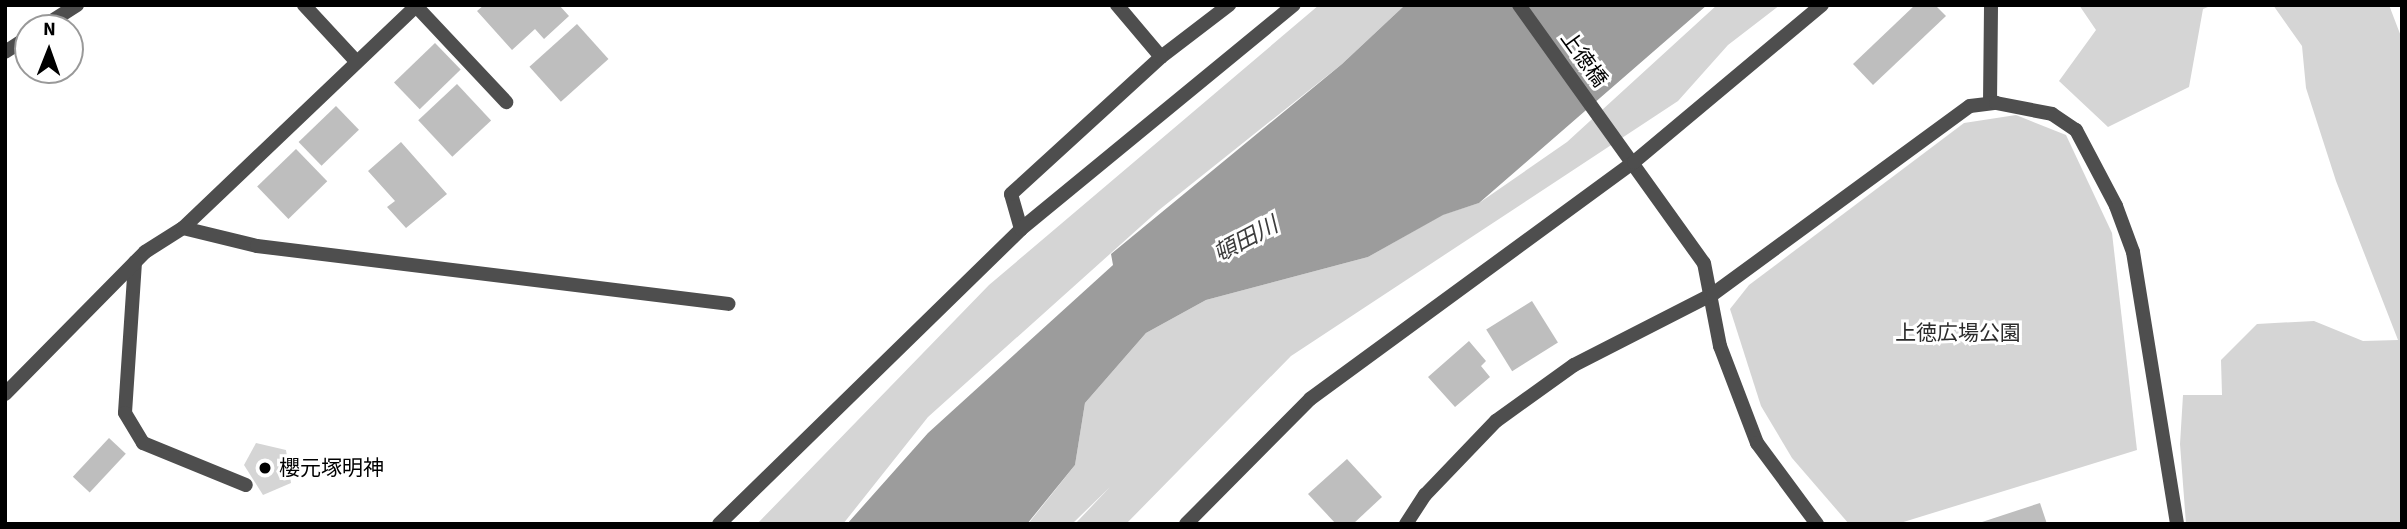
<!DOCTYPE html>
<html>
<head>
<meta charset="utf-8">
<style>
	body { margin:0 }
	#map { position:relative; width:2407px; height:529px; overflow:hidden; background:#fff; font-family:"Source Sans 3","Noto Sans JP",sans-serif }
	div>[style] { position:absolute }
	.green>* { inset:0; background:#d5d5d5 }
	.water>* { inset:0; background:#9c9c9c }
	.building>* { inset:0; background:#bebebe; transform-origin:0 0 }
	.minor>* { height:14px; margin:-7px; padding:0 7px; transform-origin:7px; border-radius:7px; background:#4e4e4e }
	.tertiary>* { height:14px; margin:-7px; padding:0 7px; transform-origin:7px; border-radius:7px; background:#4e4e4e }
	.dots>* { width:19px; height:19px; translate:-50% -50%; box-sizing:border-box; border:4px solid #fff; border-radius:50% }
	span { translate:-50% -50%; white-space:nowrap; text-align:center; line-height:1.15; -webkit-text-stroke:6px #fff; paint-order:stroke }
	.street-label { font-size:21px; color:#000 }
	.park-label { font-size:21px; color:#2c2c2c }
	.poi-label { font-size:21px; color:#000 }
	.left { translate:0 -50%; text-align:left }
	.water-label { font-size:23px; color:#3d3d3d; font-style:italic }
	.frame { position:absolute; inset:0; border:7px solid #000; pointer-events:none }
	.north { position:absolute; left:14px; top:14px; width:70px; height:70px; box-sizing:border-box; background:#fff; border:2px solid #999; border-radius:50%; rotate:1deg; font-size:19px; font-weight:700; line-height:28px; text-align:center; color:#000 }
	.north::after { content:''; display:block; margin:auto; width:24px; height:32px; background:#000; clip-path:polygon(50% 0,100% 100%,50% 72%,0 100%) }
</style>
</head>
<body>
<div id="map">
	<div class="green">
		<i style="clip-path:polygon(1319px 5px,1405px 5px,1342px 64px,1159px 210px,928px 417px,843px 524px,757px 524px,989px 285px)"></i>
		<i style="clip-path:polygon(1717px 5px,1780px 5px,1728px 45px,1678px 101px,1291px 356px,1126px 524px,1075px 524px,1110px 487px,1072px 524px,1028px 524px,1075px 465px,1085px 403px,1146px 333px,1206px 300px,1368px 257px,1442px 215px,1479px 203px,1567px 142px)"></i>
		<i style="clip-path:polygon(2079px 5px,2213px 5px,2203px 9px,2189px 87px,2108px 127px,2059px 81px,2096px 30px)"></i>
		<i style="clip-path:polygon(2273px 5px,2389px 5px,2402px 39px,2402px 524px,2186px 524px,2180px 444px,2183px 395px,2222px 395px,2221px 360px,2257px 324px,2314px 321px,2363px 341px,2398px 340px,2336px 181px,2306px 88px,2302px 46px)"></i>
		<i style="clip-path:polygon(2016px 115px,2066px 135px,2112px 233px,2137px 450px,1897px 524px,1849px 524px,1792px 458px,1761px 406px,1730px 309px,1749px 285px,1964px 123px)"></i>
		<i style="clip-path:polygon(256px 443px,286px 450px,291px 483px,263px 495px,244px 465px)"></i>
	</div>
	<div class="water">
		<i style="clip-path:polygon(1405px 5px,1707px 5px,1479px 203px,1443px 215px,1368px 257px,1206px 300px,1146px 333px,1085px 403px,1075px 465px,1027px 524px,847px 524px,928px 433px,1113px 265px,1111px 254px,1342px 64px)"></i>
	</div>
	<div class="building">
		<i style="clip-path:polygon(484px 5px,559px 5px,569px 16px,544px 39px,535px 29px,512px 50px,477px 11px)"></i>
		<i style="clip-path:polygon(1915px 5px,1935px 5px,1946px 16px,1873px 85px,1853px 64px)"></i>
		<i style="left:577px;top:24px;width:47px;height:64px;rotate:48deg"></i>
		<i style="left:435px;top:43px;width:37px;height:57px;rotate:46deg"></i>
		<i style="left:457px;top:84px;width:50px;height:53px;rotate:47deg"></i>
		<i style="left:336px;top:106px;width:33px;height:52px;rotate:46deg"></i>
		<i style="clip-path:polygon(401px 142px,447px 194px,406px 228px,387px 207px,395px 201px,368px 171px)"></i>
		<i style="left:296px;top:149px;width:45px;height:54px;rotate:46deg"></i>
		<i style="left:1532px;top:301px;width:49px;height:54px;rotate:58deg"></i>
		<i style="clip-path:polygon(1469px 341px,1486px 361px,1481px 366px,1490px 377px,1455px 407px,1428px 377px)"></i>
		<i style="left:109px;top:438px;width:23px;height:53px;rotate:43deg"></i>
		<i style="clip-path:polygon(1347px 459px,1382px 497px,1353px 524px,1336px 524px,1308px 494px)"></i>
		<i style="clip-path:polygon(2040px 503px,2047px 524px,1979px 524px,1979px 523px)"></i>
	</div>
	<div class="minor">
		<i style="left:304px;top:5px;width:75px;rotate:47.2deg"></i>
		<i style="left:1519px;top:5px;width:317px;rotate:54.4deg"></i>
		<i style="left:1704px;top:263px;width:85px;rotate:79.1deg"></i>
		<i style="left:1720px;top:346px;width:104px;rotate:69.1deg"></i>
		<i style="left:1757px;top:443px;width:101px;rotate:53.5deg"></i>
		<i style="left:416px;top:6px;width:132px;rotate:46.8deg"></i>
		<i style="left:41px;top:28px;width:43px;rotate:-32.6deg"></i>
		<i style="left:5px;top:52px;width:27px;rotate:-33deg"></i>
		<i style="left:1161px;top:57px;width:86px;rotate:-37.4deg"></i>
		<i style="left:1990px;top:103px;width:98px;rotate:-89.4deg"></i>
		<i style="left:183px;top:228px;width:76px;rotate:13.7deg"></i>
		<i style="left:257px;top:246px;width:475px;rotate:7deg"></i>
		<i style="left:1021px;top:229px;width:36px;rotate:-106deg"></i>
		<i style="left:1011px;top:194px;width:203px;rotate:-42.4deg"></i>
		<i style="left:1161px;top:57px;width:68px;rotate:-130.2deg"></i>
		<i style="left:135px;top:262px;width:151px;rotate:93.8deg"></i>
		<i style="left:125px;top:413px;width:35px;rotate:59deg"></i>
		<i style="left:143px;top:443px;width:111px;rotate:22.2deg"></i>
		<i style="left:5px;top:394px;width:199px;rotate:-45.4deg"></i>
		<i style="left:145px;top:252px;width:45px;rotate:-32.3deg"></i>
		<i style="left:183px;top:228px;width:323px;rotate:-43.6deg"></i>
		<i style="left:1186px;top:524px;width:176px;rotate:-45.2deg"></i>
		<i style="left:1310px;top:399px;width:401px;rotate:-36.2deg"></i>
		<i style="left:1634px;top:162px;width:245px;rotate:-39.9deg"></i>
		<i style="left:1406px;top:524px;width:35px;rotate:-57deg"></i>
		<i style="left:1425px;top:495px;width:103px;rotate:-46.2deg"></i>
		<i style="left:1496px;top:421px;width:96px;rotate:-35.7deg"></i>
		<i style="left:1574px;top:365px;width:156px;rotate:-27.1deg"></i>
		<i style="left:1713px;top:294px;width:318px;rotate:-36.2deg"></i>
		<i style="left:1970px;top:106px;width:26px;rotate:-7deg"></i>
		<i style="left:1996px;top:103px;width:57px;rotate:11.1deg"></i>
		<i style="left:2052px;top:114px;width:29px;rotate:34deg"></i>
		<i style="left:2076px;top:130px;width:86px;rotate:62.2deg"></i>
		<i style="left:2116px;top:206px;width:49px;rotate:69.7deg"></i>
		<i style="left:2133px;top:252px;width:276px;rotate:80.8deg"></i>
	</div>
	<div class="tertiary">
		<i style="left:719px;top:524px;width:422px;rotate:-44.3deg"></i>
		<i style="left:1021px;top:229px;width:353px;rotate:-39.4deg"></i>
	</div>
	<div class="dots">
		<i style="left:265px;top:468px;background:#000"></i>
	</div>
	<div class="street-label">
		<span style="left:1584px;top:59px;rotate:54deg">上徳橋</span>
	</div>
	<div class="park-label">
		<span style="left:1958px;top:333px">上徳広場公園</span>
	</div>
	<div class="poi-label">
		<span class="left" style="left:279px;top:468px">櫻元塚明神</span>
	</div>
	<div class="water-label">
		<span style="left:1246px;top:240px;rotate:-28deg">頓田川</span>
	</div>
	<div class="frame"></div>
	<div class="north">N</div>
</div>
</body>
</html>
